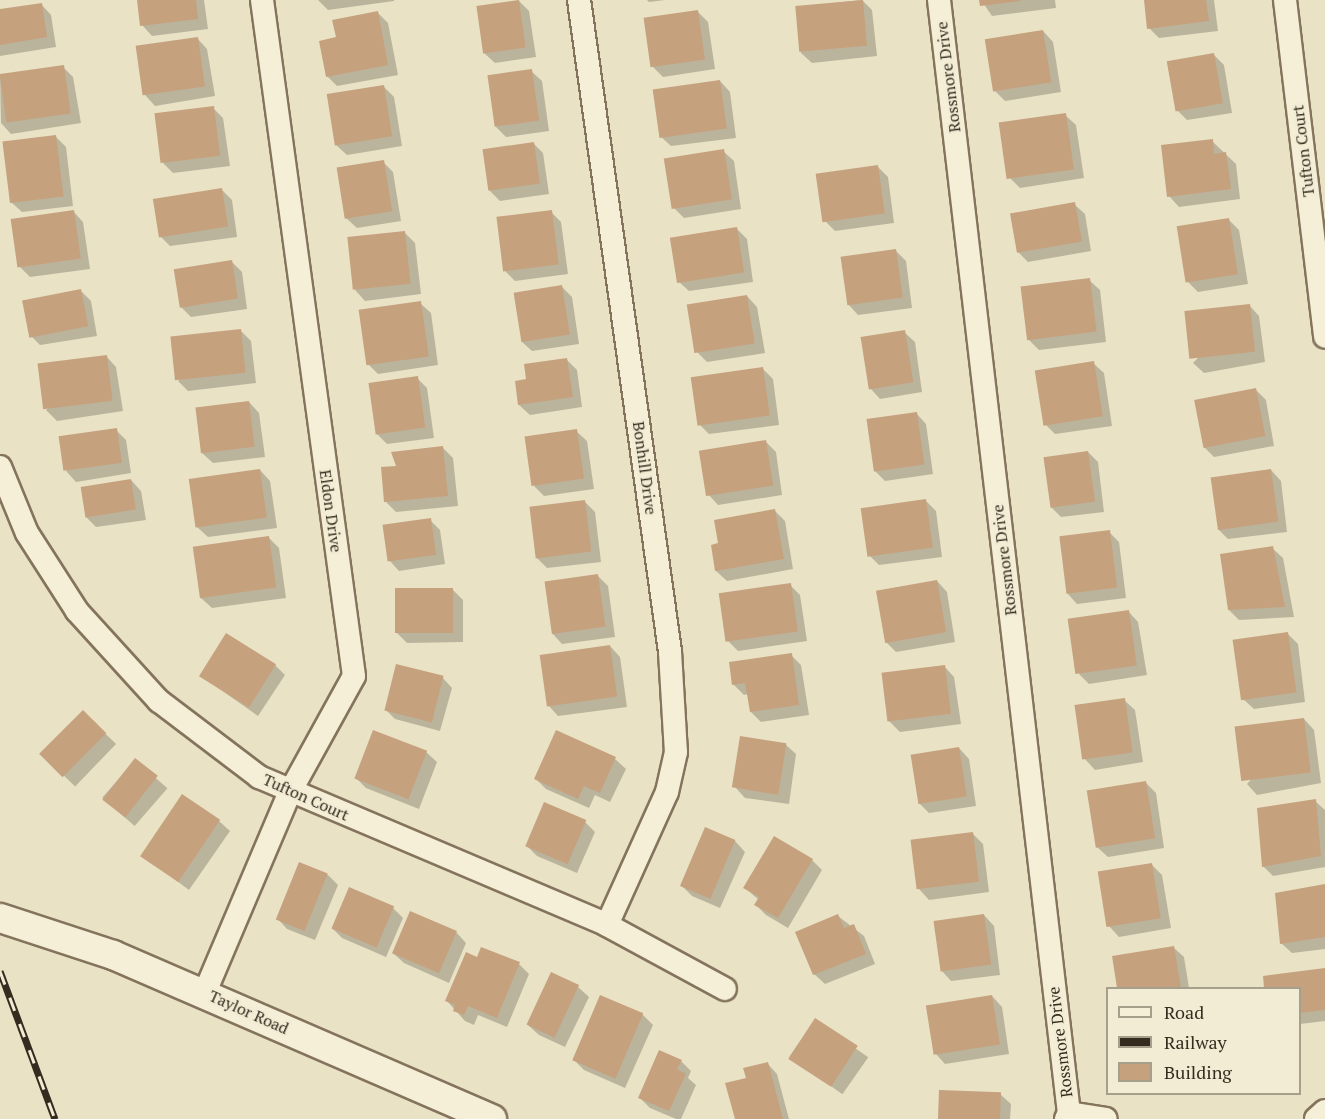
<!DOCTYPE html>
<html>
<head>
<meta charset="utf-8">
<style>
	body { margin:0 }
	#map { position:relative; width:1325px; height:1119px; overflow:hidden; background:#eae2c5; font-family:"PT Serif",serif }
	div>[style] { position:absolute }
	.shadow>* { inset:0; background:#0003; transform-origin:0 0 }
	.building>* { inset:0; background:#c5a17e; transform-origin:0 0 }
	.roads { filter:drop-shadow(2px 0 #84745d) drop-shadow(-2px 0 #84745d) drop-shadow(0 2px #84745d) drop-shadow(0 -2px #84745d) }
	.minor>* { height:22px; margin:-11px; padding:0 11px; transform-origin:11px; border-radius:11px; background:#f6efd8 }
	.tertiary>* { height:28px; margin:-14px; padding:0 14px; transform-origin:14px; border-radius:14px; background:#f6efd8 }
	.rail>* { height:7px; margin-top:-3.5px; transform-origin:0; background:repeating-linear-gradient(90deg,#f2ecd4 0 14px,#352c1f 0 28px); box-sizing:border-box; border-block:2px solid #352c1f }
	span { translate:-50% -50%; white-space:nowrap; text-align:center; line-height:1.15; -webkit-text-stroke:5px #f2ecd4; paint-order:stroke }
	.street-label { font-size:16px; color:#352c1f }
	.legend { position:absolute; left:1106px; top:987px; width:195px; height:108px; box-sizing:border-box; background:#f2ecd4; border:2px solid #a69f8c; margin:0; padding:8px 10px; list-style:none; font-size:18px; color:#352c1f }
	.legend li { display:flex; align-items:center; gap:12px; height:30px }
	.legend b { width:30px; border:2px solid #a69f8c }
</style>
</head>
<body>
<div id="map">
	<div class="shadow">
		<i style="clip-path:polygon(139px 0,204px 0,208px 29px,152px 36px,142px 25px)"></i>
		<i style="clip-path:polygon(318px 0,394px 0,394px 1px,328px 10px)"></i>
		<i style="clip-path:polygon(647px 0,665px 0,649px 2px)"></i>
		<i style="clip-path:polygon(862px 0,872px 10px,877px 56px,812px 63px,801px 53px,796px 7px)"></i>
		<i style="clip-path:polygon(981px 0,1055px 0,1056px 8px,992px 16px)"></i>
		<i style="clip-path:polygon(1145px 0,1214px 0,1218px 31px,1159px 38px,1149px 28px)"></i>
		<i style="clip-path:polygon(519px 1px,529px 11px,536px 57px,495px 63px,484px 53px)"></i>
		<i style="clip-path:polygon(41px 4px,51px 15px,56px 47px,0 56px,0 10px)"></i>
		<i style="clip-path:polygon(698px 12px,708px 22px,715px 69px,663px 77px,652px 66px)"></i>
		<i style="clip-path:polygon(378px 13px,388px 23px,398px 75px,337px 86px,327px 76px,337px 38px)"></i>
		<i style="clip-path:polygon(1043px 31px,1053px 42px,1061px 92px,1005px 101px,994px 90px)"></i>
		<i style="clip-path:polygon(197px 38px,207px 49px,215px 96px,155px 106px,145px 95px)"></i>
		<i style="clip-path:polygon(1214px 55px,1224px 65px,1232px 113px,1187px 120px,1177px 110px)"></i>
		<i style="clip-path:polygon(63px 67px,73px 77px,81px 123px,11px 134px,1px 123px,0 77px)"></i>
		<i style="clip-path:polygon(531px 71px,542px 81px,549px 131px,506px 137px,496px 127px)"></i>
		<i style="clip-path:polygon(720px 81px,730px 92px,736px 138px,671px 146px,660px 136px)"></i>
		<i style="clip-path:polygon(384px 87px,394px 97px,402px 146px,347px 155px,336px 145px)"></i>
		<i style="clip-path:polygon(213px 108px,223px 118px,230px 166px,173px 173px,163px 163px)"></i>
		<i style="clip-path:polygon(1065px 115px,1076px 125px,1084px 178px,1020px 188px,1010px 178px)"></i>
		<i style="clip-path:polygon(55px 136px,66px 147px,73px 206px,22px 212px,11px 202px)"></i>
		<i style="clip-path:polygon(1212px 141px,1236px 164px,1240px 199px,1179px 207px,1169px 196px)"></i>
		<i style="clip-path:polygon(533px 143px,543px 153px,549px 194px,500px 201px,490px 191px)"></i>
		<i style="clip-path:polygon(723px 151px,734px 161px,741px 209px,684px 218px,674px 208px)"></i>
		<i style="clip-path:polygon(383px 162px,393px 172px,401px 221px,357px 228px,346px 218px)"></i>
		<i style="clip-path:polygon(878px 167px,888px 177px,894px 223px,835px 231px,825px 221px)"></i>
		<i style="clip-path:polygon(221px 189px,232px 200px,237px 237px,170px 246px,160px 236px)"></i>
		<i style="clip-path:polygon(1074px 204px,1085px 214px,1091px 251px,1028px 262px,1018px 252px,1011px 215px)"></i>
		<i style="clip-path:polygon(73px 211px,83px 222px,90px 269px,30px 277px,20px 267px)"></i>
		<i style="clip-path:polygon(551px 212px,561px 222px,568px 274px,515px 281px,505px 271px)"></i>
		<i style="clip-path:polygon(1229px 220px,1239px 230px,1248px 284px,1198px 292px,1187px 281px)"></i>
		<i style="clip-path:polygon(736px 228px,747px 239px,753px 282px,689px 291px,678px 281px)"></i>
		<i style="clip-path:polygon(405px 233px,415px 243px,421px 294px,365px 301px,355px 290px)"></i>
		<i style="clip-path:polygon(895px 250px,906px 261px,912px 308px,858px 315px,848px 304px)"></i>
		<i style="clip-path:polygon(231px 261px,242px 272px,247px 309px,191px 317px,180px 306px)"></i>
		<i style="clip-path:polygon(1089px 280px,1100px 290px,1106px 342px,1039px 350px,1029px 340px)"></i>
		<i style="clip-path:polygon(562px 287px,572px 297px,579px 344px,532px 351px,521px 341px)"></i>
		<i style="clip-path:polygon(81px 291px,91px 301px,97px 336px,40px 345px,30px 335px)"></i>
		<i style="clip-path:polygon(747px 296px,757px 307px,765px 353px,707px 362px,697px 352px)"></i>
		<i style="clip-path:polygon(420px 303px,431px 313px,438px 365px,378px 374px,368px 364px)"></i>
		<i style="clip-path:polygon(1249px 305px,1259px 316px,1265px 362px,1204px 373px,1193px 363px)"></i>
		<i style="clip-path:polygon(240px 330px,251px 341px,256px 383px,188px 391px,178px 381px)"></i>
		<i style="clip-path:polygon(904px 332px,915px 342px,922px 392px,880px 399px,870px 388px)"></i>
		<i style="clip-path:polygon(106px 356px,116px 367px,123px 411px,57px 421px,46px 410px)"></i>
		<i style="clip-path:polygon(566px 359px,577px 370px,582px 407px,530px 415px,519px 405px,528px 381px)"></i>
		<i style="clip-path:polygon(1093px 363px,1104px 373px,1112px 426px,1055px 434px,1045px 424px)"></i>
		<i style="clip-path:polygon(762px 368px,773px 379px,779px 425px,709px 434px,699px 424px)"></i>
		<i style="clip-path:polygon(417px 378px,427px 388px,434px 438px,387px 444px,377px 434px)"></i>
		<i style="clip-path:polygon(1255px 389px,1266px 400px,1274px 446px,1214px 457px,1204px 447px)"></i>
		<i style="clip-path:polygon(249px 402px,259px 413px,265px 457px,213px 463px,202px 453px)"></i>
		<i style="clip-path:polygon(916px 413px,926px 424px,933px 474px,885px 481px,875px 471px)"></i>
		<i style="clip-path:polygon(116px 430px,126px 440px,131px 473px,76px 482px,66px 471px)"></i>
		<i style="clip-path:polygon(576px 431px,587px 441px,594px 489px,544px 496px,534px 486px)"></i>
		<i style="clip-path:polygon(765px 441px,776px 452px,782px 495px,718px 505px,708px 494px)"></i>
		<i style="clip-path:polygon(443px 448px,453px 458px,458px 506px,396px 512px,386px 502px,398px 467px)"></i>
		<i style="clip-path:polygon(1088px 452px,1098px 462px,1104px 512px,1061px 517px,1051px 507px)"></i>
		<i style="clip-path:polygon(260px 470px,270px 481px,277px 528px,208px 537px,197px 527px)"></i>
		<i style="clip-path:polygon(1271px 470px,1281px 481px,1287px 532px,1228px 539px,1218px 529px)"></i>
		<i style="clip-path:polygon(131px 480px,141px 491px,146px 520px,96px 527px,86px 517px)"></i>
		<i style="clip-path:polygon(925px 500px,936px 511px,942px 557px,879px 565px,869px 555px)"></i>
		<i style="clip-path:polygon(584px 501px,595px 512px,601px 562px,547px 568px,537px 558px)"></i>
		<i style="clip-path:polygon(775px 511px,785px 521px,793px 569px,727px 581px,716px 571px,720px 545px)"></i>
		<i style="clip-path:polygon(430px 520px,440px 530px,445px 564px,399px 571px,389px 560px)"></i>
		<i style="clip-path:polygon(1109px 532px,1119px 542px,1126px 598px,1077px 604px,1067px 593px)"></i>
		<i style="clip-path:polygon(269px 538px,279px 548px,286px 598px,212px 608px,201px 598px)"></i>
		<i style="clip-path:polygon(1272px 548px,1283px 558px,1294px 617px,1239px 620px,1229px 610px)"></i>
		<i style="clip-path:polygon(598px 576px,608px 586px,615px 637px,562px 644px,552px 633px)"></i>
		<i style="clip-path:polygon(937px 581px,947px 592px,955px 642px,896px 652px,886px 642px,877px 591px)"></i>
		<i style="clip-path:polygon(790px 585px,800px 595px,807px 641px,738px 651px,728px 641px)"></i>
		<i style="clip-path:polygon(452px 589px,463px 600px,463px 642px,407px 643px,397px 633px)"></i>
		<i style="clip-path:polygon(1128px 611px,1138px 622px,1147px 675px,1089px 684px,1079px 674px)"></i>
		<i style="clip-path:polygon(1288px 634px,1298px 644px,1305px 702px,1254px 709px,1243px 699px)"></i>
		<i style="clip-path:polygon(610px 646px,620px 657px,627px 707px,558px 716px,548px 705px)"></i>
		<i style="clip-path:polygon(791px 655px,801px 665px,809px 715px,761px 722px,751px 712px,748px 694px,744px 695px,733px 684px)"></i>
		<i style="clip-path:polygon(275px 665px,285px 675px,258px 716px,201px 676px)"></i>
		<i style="clip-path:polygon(944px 666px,954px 677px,961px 724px,900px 732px,889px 721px)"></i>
		<i style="clip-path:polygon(442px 677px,452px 688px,440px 731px,395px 719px,385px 709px)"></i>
		<i style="clip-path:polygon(1124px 700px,1135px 710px,1143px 762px,1095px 770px,1085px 759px)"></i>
		<i style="left:83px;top:712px;width:46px;height:59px;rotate:44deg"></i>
		<i style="clip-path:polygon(1304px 719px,1314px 730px,1321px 783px,1257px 795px,1247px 784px)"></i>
		<i style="clip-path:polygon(785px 744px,796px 754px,789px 804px,745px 798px,735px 787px)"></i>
		<i style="clip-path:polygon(959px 748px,969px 759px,976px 806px,929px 813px,919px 803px)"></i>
		<i style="clip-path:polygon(426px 752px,437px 762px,419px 809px,366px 788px,356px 778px)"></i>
		<i style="clip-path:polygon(615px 759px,626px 769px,610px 802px,595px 795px,589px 808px,546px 789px,536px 779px)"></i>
		<i style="left:135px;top:760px;width:43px;height:50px;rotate:41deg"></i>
		<i style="clip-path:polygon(1145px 782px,1156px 793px,1164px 848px,1108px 857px,1097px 847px)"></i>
		<i style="clip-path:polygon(1315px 801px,1325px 810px,1325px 867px,1273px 876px,1263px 866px)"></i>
		<i style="clip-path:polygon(219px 821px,230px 831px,189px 890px,142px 855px)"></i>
		<i style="clip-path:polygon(585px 822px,595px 832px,577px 873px,537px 856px,527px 846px)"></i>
		<i style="clip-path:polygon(706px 829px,735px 841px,745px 852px,720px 908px,692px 896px,681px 885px)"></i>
		<i style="clip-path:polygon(972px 833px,983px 844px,989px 892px,929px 900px,919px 889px)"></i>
		<i style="clip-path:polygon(812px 860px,822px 870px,788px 928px,766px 915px,756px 905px,759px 900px,745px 888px)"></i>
		<i style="clip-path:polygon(299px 864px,328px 875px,338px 885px,315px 940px,287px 929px,277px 918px)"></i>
		<i style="clip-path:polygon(1152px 865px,1162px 875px,1171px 928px,1119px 937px,1109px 926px)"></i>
		<i style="clip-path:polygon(1325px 886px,1325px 949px,1292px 953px,1281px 943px)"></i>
		<i style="clip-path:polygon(393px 908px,403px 918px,386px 957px,342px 938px,332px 928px)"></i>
		<i style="clip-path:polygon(984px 915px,994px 926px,1000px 975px,951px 981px,941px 970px)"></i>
		<i style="clip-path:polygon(838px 916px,864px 936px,875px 964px,825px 984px,814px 974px)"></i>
		<i style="clip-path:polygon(456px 932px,466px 943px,449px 983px,404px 963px,393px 953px)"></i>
		<i style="clip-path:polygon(1173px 947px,1184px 957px,1189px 988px,1118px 988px,1113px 957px)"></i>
		<i style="clip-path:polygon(478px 959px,519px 964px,529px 974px,507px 1027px,478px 1015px,474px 1025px,465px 1021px,447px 1001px)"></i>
		<i style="clip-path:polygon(1325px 970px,1325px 1021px,1300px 1024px,1300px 988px,1266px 988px,1264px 977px)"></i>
		<i style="clip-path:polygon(552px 974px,578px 987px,589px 997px,565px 1047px,539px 1035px,528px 1025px)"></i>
		<i style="clip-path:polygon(992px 996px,1002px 1007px,1009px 1054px,945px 1064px,935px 1053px)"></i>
		<i style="clip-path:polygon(642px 1014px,653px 1025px,625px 1088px,584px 1070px,574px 1060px)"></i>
		<i style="left:815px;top:1020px;width:65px;height:45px;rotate:35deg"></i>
		<i style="clip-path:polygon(681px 1061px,691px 1071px,688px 1078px,696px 1085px,681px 1119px,676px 1119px,650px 1108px,640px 1098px)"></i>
		<i style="clip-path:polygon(767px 1063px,777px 1074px,789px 1119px,736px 1119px,748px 1079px)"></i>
		<i style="clip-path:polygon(1000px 1094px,1011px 1104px,1010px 1119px,939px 1119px)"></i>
	</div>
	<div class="building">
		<i style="clip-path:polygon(137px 0,196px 0,198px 19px,140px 26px)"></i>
		<i style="left:519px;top:0;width:48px;height:43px;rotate:82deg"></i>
		<i style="left:863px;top:0;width:46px;height:68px;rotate:85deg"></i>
		<i style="clip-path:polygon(979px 0,1020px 0,1020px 1px,980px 6px)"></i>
		<i style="clip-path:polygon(1144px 0,1206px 0,1209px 21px,1147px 29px)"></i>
		<i style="clip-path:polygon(42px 3px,47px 37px,0 45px,0 9px)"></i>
		<i style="left:698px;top:10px;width:50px;height:55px;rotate:82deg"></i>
		<i style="clip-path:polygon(378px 11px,388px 65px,326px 77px,319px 41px,336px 37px,332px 20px)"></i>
		<i style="left:1043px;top:30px;width:53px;height:59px;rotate:81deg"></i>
		<i style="left:198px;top:37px;width:50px;height:63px;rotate:82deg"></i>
		<i style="left:1214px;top:53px;width:51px;height:48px;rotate:80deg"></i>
		<i style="left:64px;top:65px;width:49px;height:65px;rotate:82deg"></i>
		<i style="left:532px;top:69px;width:52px;height:45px;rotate:82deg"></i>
		<i style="left:720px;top:80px;width:49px;height:68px;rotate:82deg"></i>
		<i style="left:384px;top:85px;width:52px;height:58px;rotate:81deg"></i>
		<i style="left:214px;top:106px;width:50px;height:60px;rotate:83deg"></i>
		<i style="left:1066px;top:113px;width:57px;height:68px;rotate:82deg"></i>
		<i style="left:56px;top:135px;width:62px;height:54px;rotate:83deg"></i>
		<i style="clip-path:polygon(1213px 139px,1214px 154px,1226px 152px,1231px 189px,1167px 197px,1161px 145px)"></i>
		<i style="left:534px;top:142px;width:42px;height:52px;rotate:82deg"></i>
		<i style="left:724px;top:149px;width:51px;height:61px;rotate:81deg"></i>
		<i style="left:384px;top:160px;width:52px;height:48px;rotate:81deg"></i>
		<i style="left:878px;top:165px;width:49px;height:63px;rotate:82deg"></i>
		<i style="left:222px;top:188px;width:39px;height:70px;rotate:81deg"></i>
		<i style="left:1075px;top:202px;width:40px;height:66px;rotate:80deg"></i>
		<i style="left:74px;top:210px;width:49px;height:64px;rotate:82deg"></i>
		<i style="left:552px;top:210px;width:55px;height:56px;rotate:83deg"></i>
		<i style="left:1229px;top:218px;width:57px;height:53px;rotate:81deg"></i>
		<i style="left:737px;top:227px;width:46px;height:68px;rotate:81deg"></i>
		<i style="left:405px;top:231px;width:53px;height:58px;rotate:84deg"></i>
		<i style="left:896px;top:249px;width:49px;height:56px;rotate:82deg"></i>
		<i style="left:232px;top:260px;width:39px;height:59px;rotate:81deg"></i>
		<i style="left:1090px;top:278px;width:54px;height:70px;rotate:83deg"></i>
		<i style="left:562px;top:285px;width:50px;height:49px;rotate:81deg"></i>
		<i style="left:81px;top:289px;width:38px;height:60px;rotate:79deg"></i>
		<i style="left:747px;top:295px;width:49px;height:61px;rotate:81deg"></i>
		<i style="left:421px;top:301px;width:56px;height:63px;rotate:82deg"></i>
		<i style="left:1250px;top:304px;width:48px;height:66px;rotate:84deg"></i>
		<i style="left:241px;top:329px;width:44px;height:71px;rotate:84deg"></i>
		<i style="left:905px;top:330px;width:53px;height:45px;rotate:81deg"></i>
		<i style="left:107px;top:355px;width:46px;height:70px;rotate:83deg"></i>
		<i style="clip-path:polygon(567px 358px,573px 397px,518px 405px,515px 381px,526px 379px,524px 364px)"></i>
		<i style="left:1094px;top:361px;width:56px;height:60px;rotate:81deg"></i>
		<i style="left:763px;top:367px;width:49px;height:73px;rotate:82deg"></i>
		<i style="left:418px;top:376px;width:52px;height:50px;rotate:82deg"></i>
		<i style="left:1256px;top:388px;width:49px;height:63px;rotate:79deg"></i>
		<i style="left:249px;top:401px;width:46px;height:54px;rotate:83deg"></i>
		<i style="left:917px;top:412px;width:53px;height:51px;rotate:82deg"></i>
		<i style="left:117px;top:428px;width:35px;height:59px;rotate:82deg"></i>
		<i style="left:577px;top:429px;width:50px;height:53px;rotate:82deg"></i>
		<i style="left:766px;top:440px;width:46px;height:68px;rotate:81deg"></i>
		<i style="clip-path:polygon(443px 446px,448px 496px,384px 502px,381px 467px,396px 466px,391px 452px)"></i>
		<i style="left:1088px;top:451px;width:51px;height:45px;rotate:82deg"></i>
		<i style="left:260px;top:469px;width:49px;height:72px;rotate:82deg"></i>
		<i style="left:1271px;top:469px;width:53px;height:61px;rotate:82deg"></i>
		<i style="left:131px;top:479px;width:31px;height:51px;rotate:81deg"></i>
		<i style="left:926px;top:499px;width:49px;height:66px;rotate:82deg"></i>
		<i style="left:585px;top:500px;width:52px;height:56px;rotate:83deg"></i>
		<i style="clip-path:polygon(775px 509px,784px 559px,715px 571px,711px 545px,718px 543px,714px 520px)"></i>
		<i style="left:431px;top:518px;width:37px;height:49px;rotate:82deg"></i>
		<i style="left:1110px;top:530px;width:58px;height:51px;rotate:83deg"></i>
		<i style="left:269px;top:536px;width:52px;height:77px;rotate:82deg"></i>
		<i style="clip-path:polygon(1273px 546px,1285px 607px,1228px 610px,1220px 554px)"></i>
		<i style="left:598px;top:574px;width:53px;height:54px;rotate:82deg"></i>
		<i style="left:937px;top:580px;width:53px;height:62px;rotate:80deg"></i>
		<i style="left:791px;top:583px;width:49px;height:73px;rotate:82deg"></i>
		<i style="left:395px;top:588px;width:58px;height:45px"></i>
		<i style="left:1129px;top:610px;width:56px;height:62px;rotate:82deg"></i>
		<i style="left:1288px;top:632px;width:61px;height:56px;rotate:82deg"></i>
		<i style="left:226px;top:633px;width:59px;height:51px;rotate:32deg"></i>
		<i style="left:610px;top:645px;width:52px;height:71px;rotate:82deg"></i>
		<i style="clip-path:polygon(792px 653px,799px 705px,750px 712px,745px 683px,732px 685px,729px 662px)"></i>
		<i style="left:396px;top:664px;width:49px;height:48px;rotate:14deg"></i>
		<i style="left:945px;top:665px;width:49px;height:64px;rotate:83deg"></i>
		<i style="left:1125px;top:698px;width:55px;height:51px;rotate:82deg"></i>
		<i style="left:83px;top:710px;width:33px;height:62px;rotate:45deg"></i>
		<i style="left:1304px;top:718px;width:55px;height:70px;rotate:83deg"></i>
		<i style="left:373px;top:730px;width:58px;height:52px;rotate:21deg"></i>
		<i style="clip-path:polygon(556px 730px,616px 757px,600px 793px,584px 786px,578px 799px,534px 779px)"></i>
		<i style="left:740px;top:736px;width:47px;height:52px;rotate:9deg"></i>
		<i style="left:959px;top:747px;width:50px;height:49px;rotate:81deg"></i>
		<i style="left:135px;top:758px;width:29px;height:53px;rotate:38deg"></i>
		<i style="left:1146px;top:781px;width:58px;height:60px;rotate:81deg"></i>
		<i style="left:182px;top:794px;width:46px;height:75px;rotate:34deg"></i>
		<i style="clip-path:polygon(1316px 799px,1321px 856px,1262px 867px,1257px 808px)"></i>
		<i style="left:544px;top:802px;width:46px;height:48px;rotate:23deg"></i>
		<i style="left:705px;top:827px;width:33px;height:64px;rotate:23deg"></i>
		<i style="left:973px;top:832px;width:50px;height:63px;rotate:83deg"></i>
		<i style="clip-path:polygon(774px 836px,813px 859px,778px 918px,754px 905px,759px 897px,743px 888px)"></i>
		<i style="left:299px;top:862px;width:31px;height:62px;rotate:22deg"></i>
		<i style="left:1152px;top:863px;width:56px;height:55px;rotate:81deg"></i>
		<i style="clip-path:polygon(1325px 884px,1325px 937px,1280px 944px,1275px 893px)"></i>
		<i style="left:349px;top:887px;width:49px;height:45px;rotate:23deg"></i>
		<i style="left:410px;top:911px;width:51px;height:46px;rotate:23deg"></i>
		<i style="clip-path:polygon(838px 914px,844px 928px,854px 924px,866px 954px,813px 975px,795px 932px)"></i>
		<i style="left:984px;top:914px;width:51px;height:51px;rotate:82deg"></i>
		<i style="clip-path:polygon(1174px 946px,1181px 988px,1117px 988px,1112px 956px)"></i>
		<i style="clip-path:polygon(481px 947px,520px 962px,497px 1018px,468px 1006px,464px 1015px,453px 1011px,455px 1005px,445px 1001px,466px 952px,477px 957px)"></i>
		<i style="clip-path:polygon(1325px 968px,1325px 1010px,1300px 1013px,1300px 988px,1264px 988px,1263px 976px)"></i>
		<i style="left:551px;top:972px;width:31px;height:58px;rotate:25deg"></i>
		<i style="left:600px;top:995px;width:47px;height:71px;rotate:23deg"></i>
		<i style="left:992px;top:995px;width:50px;height:67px;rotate:81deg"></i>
		<i style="left:815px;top:1018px;width:51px;height:49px;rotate:33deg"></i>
		<i style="clip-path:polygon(659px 1050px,682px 1060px,677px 1069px,686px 1074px,669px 1111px,638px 1098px)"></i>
		<i style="clip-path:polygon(768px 1062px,783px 1119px,735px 1119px,725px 1083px,746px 1078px,743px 1068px)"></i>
		<i style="left:939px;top:1090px;width:62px;height:29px;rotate:2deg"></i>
	</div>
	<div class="roads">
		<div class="minor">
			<i style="left:579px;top:0;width:658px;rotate:82.05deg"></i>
			<i style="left:670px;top:652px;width:100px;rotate:86.6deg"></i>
			<i style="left:676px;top:752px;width:41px;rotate:102.7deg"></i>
			<i style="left:667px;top:792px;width:146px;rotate:114.3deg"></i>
			<i style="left:939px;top:0;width:1121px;rotate:83.34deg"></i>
			<i style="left:1069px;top:1113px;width:7px;rotate:117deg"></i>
			<i style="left:1285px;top:0;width:339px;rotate:83.2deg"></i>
			<i style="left:0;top:467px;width:71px;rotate:67.8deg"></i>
			<i style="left:27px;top:533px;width:93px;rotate:57.3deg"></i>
			<i style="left:77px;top:611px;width:122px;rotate:47.7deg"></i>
			<i style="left:159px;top:701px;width:126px;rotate:37.2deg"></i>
			<i style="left:259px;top:777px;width:378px;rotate:23deg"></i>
			<i style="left:607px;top:925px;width:134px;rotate:28.5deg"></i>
			<i style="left:205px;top:992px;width:217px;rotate:-67deg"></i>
			<i style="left:290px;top:792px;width:132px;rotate:-61.1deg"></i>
			<i style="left:354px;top:676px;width:682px;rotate:-97.75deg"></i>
			<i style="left:1069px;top:1113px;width:37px;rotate:9deg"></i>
			<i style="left:1316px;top:1119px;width:12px;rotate:-42deg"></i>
		</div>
		<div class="tertiary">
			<i style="left:0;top:918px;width:119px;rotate:18.1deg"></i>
			<i style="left:113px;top:955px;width:413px;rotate:23.4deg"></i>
		</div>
	</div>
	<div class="rail">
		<i style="left:0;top:971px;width:158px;rotate:69.6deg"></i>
	</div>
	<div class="street-label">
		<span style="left:948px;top:77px;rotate:-97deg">Rossmore Drive</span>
		<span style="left:1303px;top:151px;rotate:-97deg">Tufton Court</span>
		<span style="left:645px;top:468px;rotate:82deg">Bonhill Drive</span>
		<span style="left:331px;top:511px;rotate:82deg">Eldon Drive</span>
		<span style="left:1004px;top:560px;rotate:-97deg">Rossmore Drive</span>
		<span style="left:306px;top:797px;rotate:24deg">Tufton Court</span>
		<span style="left:249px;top:1012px;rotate:24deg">Taylor Road</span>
		<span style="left:1060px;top:1042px;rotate:-97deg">Rossmore Drive</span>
	</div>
	<ul class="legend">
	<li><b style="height:8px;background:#f6efd8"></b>Road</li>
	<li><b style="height:8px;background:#352c1f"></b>Railway</li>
	<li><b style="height:16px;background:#c5a17e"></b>Building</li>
	</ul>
</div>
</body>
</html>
